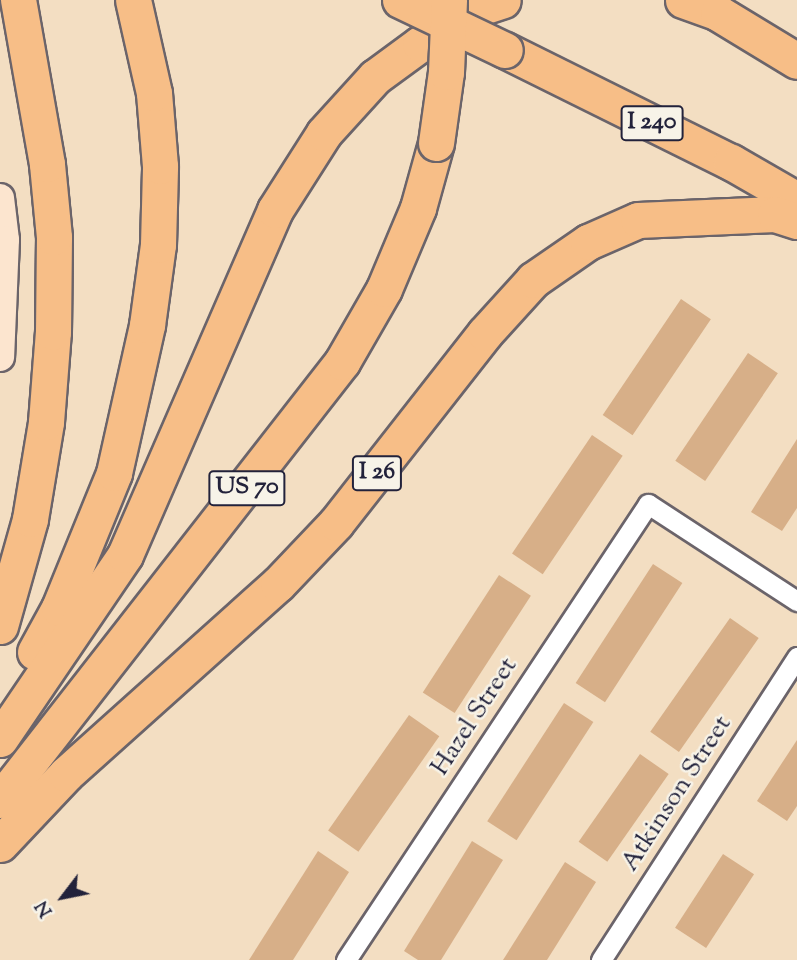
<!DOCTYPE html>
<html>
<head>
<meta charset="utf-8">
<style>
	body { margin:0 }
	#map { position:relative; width:797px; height:960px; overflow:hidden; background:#f3dec2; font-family:"Sorts Mill Goudy",serif }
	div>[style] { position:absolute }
	.building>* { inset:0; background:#d7af88; transform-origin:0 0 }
	.roads { filter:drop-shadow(2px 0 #6b646a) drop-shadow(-2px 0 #6b646a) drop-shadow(0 2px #6b646a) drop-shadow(0 -2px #6b646a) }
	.street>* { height:19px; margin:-9.5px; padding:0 9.5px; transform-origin:9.5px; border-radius:9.5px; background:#fff }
	.secondary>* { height:28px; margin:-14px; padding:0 14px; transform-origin:14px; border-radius:14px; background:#fce5cf }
	.highway>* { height:35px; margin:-17.5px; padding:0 17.5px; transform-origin:17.5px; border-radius:17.5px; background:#f7be87 }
	.bridges { filter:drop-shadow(2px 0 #6b646a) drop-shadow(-2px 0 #6b646a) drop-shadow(0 2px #6b646a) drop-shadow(0 -2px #6b646a) }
	.highway-bridge>* { height:35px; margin:-17.5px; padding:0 17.5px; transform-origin:17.5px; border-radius:17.5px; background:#f7be87 }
	span { translate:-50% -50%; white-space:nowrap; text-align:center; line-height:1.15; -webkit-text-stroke:5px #f7f3e8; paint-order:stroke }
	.shield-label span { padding:2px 5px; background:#f7f3e8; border:2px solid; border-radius:5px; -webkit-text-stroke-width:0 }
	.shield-label { font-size:24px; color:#22223b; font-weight:700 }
	.street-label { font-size:26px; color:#22223b }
	.north { position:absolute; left:28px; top:862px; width:70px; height:70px; -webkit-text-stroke:5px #f7f3e8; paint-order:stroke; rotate:238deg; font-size:19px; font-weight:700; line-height:28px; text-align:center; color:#22223b }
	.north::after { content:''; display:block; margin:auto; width:24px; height:32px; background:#22223b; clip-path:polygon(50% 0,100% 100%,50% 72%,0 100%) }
</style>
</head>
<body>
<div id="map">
	<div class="building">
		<i style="left:681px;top:299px;width:36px;height:140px;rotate:34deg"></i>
		<i style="left:748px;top:353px;width:36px;height:130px;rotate:34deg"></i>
		<i style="left:592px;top:435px;width:37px;height:143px;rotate:34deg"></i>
		<i style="clip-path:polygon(797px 439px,797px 508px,782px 531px,751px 512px)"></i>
		<i style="left:653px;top:564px;width:35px;height:142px;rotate:33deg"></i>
		<i style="left:499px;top:575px;width:38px;height:140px;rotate:33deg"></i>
		<i style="left:730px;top:618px;width:35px;height:139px;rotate:35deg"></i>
		<i style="left:564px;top:703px;width:35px;height:141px;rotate:33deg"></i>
		<i style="left:409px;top:715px;width:37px;height:141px;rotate:35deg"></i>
		<i style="clip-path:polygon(797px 740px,797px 806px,787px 821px,757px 801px)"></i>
		<i style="left:640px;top:754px;width:35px;height:107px;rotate:35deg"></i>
		<i style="clip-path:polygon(472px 841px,503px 860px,441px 960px,418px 960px,404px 951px)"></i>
		<i style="clip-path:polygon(318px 851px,349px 872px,293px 960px,249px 960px)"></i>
		<i style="left:723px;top:854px;width:37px;height:88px;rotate:33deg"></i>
		<i style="clip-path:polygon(565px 862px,596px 882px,547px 960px,503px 960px)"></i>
	</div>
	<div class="roads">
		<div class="street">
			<i style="left:346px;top:960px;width:547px;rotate:-56.48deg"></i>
			<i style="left:648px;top:504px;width:178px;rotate:33.1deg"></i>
			<i style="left:601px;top:960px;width:361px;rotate:-57.1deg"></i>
		</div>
		<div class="secondary">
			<i style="left:0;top:198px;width:42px;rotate:83.2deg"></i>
			<i style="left:5px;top:240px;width:117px;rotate:92.4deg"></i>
		</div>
		<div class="highway">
			<i style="left:683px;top:0;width:37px;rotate:20deg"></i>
			<i style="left:718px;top:13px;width:92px;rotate:31.3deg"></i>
			<i style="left:505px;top:50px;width:252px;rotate:26.4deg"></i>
			<i style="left:731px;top:162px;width:76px;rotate:29.9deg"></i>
			<i style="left:0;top:626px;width:111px;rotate:-74.3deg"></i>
			<i style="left:30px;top:519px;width:98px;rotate:-80.6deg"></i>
			<i style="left:46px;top:422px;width:90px;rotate:-85.6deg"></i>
			<i style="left:53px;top:332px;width:95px;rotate:-89.4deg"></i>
			<i style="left:54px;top:237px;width:73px;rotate:-95.5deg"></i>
			<i style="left:47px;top:164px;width:167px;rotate:-100deg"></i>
			<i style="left:35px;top:652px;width:50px;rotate:-61.4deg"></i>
			<i style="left:59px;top:608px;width:146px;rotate:-67.8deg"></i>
			<i style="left:114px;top:473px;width:152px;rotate:-77.4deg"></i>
			<i style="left:147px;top:325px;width:81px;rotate:-82.2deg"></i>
			<i style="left:158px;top:245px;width:79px;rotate:-88.5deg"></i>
			<i style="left:160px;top:166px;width:73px;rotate:-94.7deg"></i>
			<i style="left:154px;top:93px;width:95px;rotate:-102.7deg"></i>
			<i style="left:0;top:739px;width:222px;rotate:-55.8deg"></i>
			<i style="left:125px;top:555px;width:376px;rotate:-66.5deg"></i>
			<i style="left:275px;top:210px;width:91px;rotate:-57.5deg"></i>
			<i style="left:324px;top:133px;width:76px;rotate:-47.7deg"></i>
			<i style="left:375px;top:77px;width:56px;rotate:-36.3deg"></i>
			<i style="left:420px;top:44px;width:66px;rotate:-32deg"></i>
			<i style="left:476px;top:9px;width:28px;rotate:-18deg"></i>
			<i style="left:0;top:800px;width:556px;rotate:-52.02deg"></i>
			<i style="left:342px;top:362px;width:84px;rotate:-60.1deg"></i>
			<i style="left:384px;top:289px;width:88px;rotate:-67.2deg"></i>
			<i style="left:418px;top:208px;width:67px;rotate:-74.5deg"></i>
			<i style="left:0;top:844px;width:96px;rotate:-46.7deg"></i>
			<i style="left:66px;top:774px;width:285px;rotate:-41.9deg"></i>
			<i style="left:278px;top:584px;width:84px;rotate:-46.4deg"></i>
			<i style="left:336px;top:523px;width:241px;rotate:-51.9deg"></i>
			<i style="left:485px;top:333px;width:72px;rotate:-47.8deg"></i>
			<i style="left:533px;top:280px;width:67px;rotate:-34.6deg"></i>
			<i style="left:588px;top:242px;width:55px;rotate:-23.7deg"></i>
			<i style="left:638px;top:220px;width:137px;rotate:-2.5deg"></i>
			<i style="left:775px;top:214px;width:23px;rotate:18deg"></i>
		</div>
	</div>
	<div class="bridges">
		<div class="highway-bridge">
			<i style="left:400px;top:0;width:116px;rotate:25.5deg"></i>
			<i style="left:436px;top:143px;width:72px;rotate:-82deg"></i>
			<i style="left:446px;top:72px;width:72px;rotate:-87.6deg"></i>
		</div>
	</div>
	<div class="shield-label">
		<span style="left:652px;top:123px">I 240</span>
		<span style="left:377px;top:473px">I 26</span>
		<span style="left:247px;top:488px">US 70</span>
	</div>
	<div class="street-label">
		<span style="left:475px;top:717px;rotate:-57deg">Hazel Street</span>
		<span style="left:677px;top:794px;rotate:-57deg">Atkinson Street</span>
	</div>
	<div class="north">N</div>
</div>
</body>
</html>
